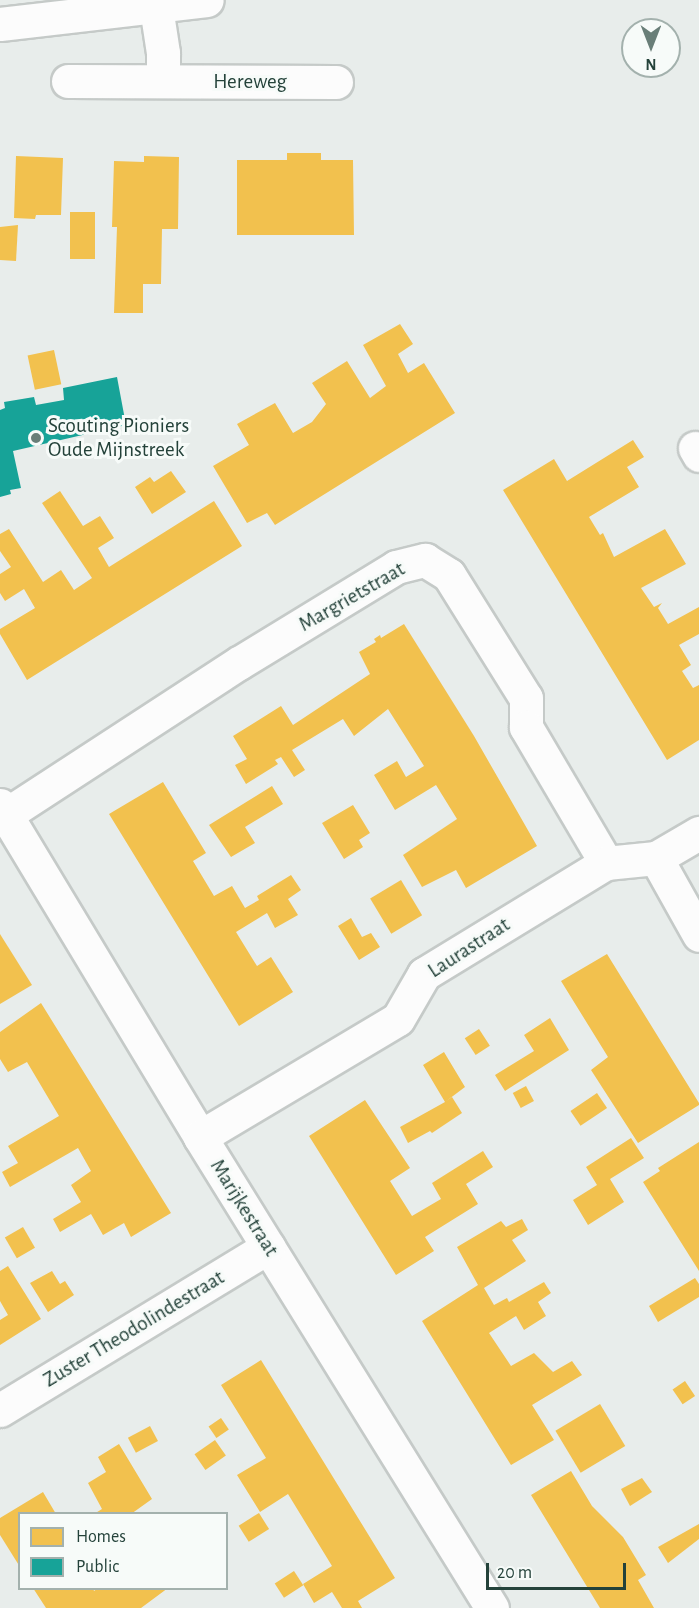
<!DOCTYPE html>
<html>
<head>
<meta charset="utf-8">
<style>
	body { margin:0 }
	#map { position:relative; width:699px; height:1608px; overflow:hidden; background:#e8edeb; font-family:"Alegreya Sans",sans-serif }
	div>[style] { position:absolute }
	.homes>* { inset:0; background:#f2c14e; transform-origin:0 0 }
	.public>* { inset:0; background:#17a398 }
	.roads { filter:drop-shadow(2px 0 #c5cac8) drop-shadow(-2px 0 #c5cac8) drop-shadow(0 2px #c5cac8) drop-shadow(0 -2px #c5cac8) }
	.minor>* { height:33px; margin:-16.5px; padding:0 16.5px; transform-origin:16.5px; border-radius:16.5px; background:#fcfcfc }
	.dots>* { width:16px; height:16px; translate:-50% -50%; box-sizing:border-box; border:3px solid #f7fbf9; border-radius:50% }
	span { translate:-50% -50%; white-space:nowrap; text-align:center; line-height:1.15; -webkit-text-stroke:6px #f7fbf9; paint-order:stroke }
	.street-label { font-size:21px; color:#24423a }
	.poi-label { font-size:21px; color:#24423a }
	.left { translate:0 -50%; text-align:left }
	.legend { position:absolute; left:18px; top:1512px; width:210px; height:78px; box-sizing:border-box; background:#f7fbf9; border:2px solid #a3b1ad; margin:0; padding:8px 10px; list-style:none; font-size:18px; color:#24423a }
	.legend li { display:flex; align-items:center; gap:12px; height:30px }
	.legend b { width:30px; border:2px solid #a3b1ad }
	.north { position:absolute; left:621px; top:18px; width:60px; height:60px; box-sizing:border-box; background:#f7fbf9; border:2px solid #a3b1ad; border-radius:50%; rotate:180deg; font-size:16px; font-weight:700; line-height:24px; text-align:center; color:#24423a }
	.north::after { content:''; display:block; margin:auto; width:21px; height:27px; background:#697e78; clip-path:polygon(50% 0,100% 100%,50% 72%,0 100%) }
	.scale { position:absolute; left:486px; top:1563px; width:140px; height:27px; box-sizing:border-box; border:3px solid #24423a; border-top:0; padding-left:8px; font-size:18px; line-height:21px; white-space:nowrap; color:#24423a; -webkit-text-stroke:4px #f7fbf9; paint-order:stroke }
</style>
</head>
<body>
<div id="map">
	<div class="homes">
		<i style="clip-path:polygon(287px 153px,321px 153px,321px 160px,353px 160px,354px 235px,237px 235px,237px 160px,287px 160px)"></i>
		<i style="clip-path:polygon(16px 156px,63px 158px,61px 215px,36px 215px,35px 219px,14px 218px)"></i>
		<i style="clip-path:polygon(144px 156px,179px 157px,178px 229px,162px 229px,161px 284px,143px 284px,143px 313px,114px 313px,117px 227px,112px 227px,114px 161px,144px 162px)"></i>
		<i style="left:70px;top:212px;width:25px;height:47px"></i>
		<i style="clip-path:polygon(18px 225px,16px 261px,0 260px,0 227px)"></i>
		<i style="clip-path:polygon(400px 324px,413px 344px,398px 354px,408px 373px,424px 363px,455px 413px,275px 525px,267px 513px,247px 523px,213px 466px,249px 445px,237px 424px,275px 403px,293px 433px,312px 422px,326px 404px,312px 383px,347px 361px,370px 398px,386px 386px,363px 345px)"></i>
		<i style="left:54px;top:350px;width:35px;height:27px;rotate:78deg"></i>
		<i style="clip-path:polygon(633px 440px,644px 457px,627px 467px,639px 487px,589px 517px,600px 535px,603px 533px,614px 557px,665px 529px,686px 564px,641px 588px,654px 607px,662px 603px,658px 608px,668px 624px,699px 607px,699px 634px,679px 645px,691px 665px,682px 671px,693px 688px,699px 685px,699px 740px,667px 760px,503px 490px,554px 459px,567px 481px)"></i>
		<i style="clip-path:polygon(171px 471px,186px 492px,152px 514px,135px 487px,150px 477px,154px 482px)"></i>
		<i style="clip-path:polygon(60px 491px,83px 526px,100px 516px,114px 538px,98px 548px,109px 567px,214px 501px,242px 546px,27px 680px,0 634px,0 629px,35px 608px,24px 589px,5px 601px,0 593px,0 574px,11px 567px,0 551px,0 534px,9px 529px,43px 582px,61px 570px,74px 590px,92px 578px,42px 503px)"></i>
		<i style="clip-path:polygon(404px 624px,474px 736px,537px 846px,466px 888px,456px 870px,422px 887px,403px 855px,457px 819px,436px 785px,395px 810px,374px 775px,397px 761px,406px 777px,424px 766px,388px 709px,354px 736px,343px 719px,292px 750px,305px 770px,294px 777px,281px 757px,275px 760px,278px 764px,246px 784px,235px 765px,247px 759px,233px 736px,281px 706px,293px 725px,370px 674px,359px 652px,376px 642px,374px 639px,380px 635px,381px 638px)"></i>
		<i style="clip-path:polygon(163px 782px,206px 853px,193px 861px,214px 896px,232px 886px,245px 908px,259px 900px,257px 896px,291px 875px,301px 890px,288px 899px,298px 915px,275px 928px,267px 913px,236px 932px,257px 966px,271px 957px,293px 992px,239px 1026px,109px 814px)"></i>
		<i style="clip-path:polygon(272px 786px,283px 804px,245px 827px,255px 843px,231px 857px,209px 825px)"></i>
		<i style="clip-path:polygon(353px 805px,370px 833px,359px 840px,363px 847px,344px 859px,322px 823px)"></i>
		<i style="left:401px;top:880px;width:41px;height:36px;rotate:59deg"></i>
		<i style="clip-path:polygon(351px 918px,362px 937px,371px 933px,380px 947px,359px 960px,338px 926px)"></i>
		<i style="clip-path:polygon(0 934px,32px 985px,0 1004px)"></i>
		<i style="clip-path:polygon(607px 954px,699px 1103px,699px 1105px,638px 1143px,591px 1070px,608px 1057px,561px 981px)"></i>
		<i style="clip-path:polygon(41px 1003px,171px 1213px,131px 1237px,124px 1223px,103px 1235px,91px 1214px,60px 1232px,53px 1219px,81px 1202px,71px 1185px,91px 1171px,78px 1148px,10px 1187px,2px 1172px,18px 1163px,8px 1146px,59px 1116px,27px 1062px,8px 1072px,0 1059px,0 1032px)"></i>
		<i style="clip-path:polygon(550px 1018px,569px 1050px,505px 1091px,495px 1075px,534px 1051px,524px 1035px)"></i>
		<i style="left:479px;top:1029px;width:20px;height:17px;rotate:57deg"></i>
		<i style="clip-path:polygon(444px 1052px,465px 1087px,445px 1102px,452px 1097px,462px 1113px,432px 1133px,430px 1131px,408px 1143px,400px 1127px,445px 1102px,423px 1065px)"></i>
		<i style="left:526px;top:1086px;width:17px;height:15px;rotate:62deg"></i>
		<i style="left:597px;top:1093px;width:18px;height:32px;rotate:56deg"></i>
		<i style="clip-path:polygon(365px 1100px,410px 1168px,390px 1181px,412px 1216px,441px 1199px,432px 1183px,483px 1151px,493px 1167px,466px 1184px,478px 1204px,425px 1237px,434px 1251px,396px 1275px,309px 1136px)"></i>
		<i style="clip-path:polygon(631px 1138px,644px 1158px,610px 1179px,624px 1202px,588px 1225px,573px 1200px,597px 1185px,586px 1167px)"></i>
		<i style="clip-path:polygon(699px 1142px,699px 1271px,643px 1182px,660px 1171px,658px 1168px)"></i>
		<i style="clip-path:polygon(522px 1219px,528px 1230px,512px 1240px,526px 1261px,484px 1288px,494px 1305px,507px 1298px,509px 1302px,544px 1282px,551px 1293px,538px 1302px,546px 1316px,524px 1330px,516px 1316px,489px 1333px,511px 1366px,534px 1353px,553px 1372px,572px 1361px,582px 1375px,532px 1405px,554px 1440px,511px 1465px,422px 1321px,478px 1285px,457px 1247px,501px 1221px,506px 1227px)"></i>
		<i style="left:23px;top:1227px;width:24px;height:21px;rotate:60deg"></i>
		<i style="clip-path:polygon(8px 1266px,41px 1319px,0 1345px,0 1320px,8px 1315px,0 1301px,0 1271px)"></i>
		<i style="clip-path:polygon(52px 1271px,60px 1284px,65px 1281px,74px 1295px,48px 1312px,30px 1283px)"></i>
		<i style="clip-path:polygon(695px 1278px,699px 1284px,699px 1297px,658px 1322px,649px 1306px)"></i>
		<i style="clip-path:polygon(261px 1360px,395px 1578px,358px 1601px,362px 1608px,342px 1608px,332px 1592px,314px 1603px,303px 1584px,332px 1566px,288px 1494px,260px 1512px,237px 1475px,266px 1458px,221px 1385px)"></i>
		<i style="left:685px;top:1381px;width:18px;height:15px;rotate:56deg"></i>
		<i style="left:600px;top:1404px;width:49px;height:52px;rotate:59deg"></i>
		<i style="left:221px;top:1418px;width:14px;height:15px;rotate:56deg"></i>
		<i style="left:150px;top:1426px;width:17px;height:25px;rotate:62deg"></i>
		<i style="left:215px;top:1440px;width:19px;height:25px;rotate:55deg"></i>
		<i style="clip-path:polygon(119px 1444px,152px 1499px,131px 1514px,94px 1514px,102px 1509px,88px 1483px,106px 1472px,98px 1457px)"></i>
		<i style="clip-path:polygon(571px 1471px,592px 1506px,623px 1537px,646px 1575px,638px 1580px,654px 1608px,600px 1608px,531px 1495px)"></i>
		<i style="clip-path:polygon(642px 1478px,652px 1492px,630px 1506px,621px 1489px)"></i>
		<i style="clip-path:polygon(43px 1492px,56px 1514px,20px 1514px,20px 1567px,0 1535px,0 1518px)"></i>
		<i style="left:259px;top:1513px;width:19px;height:24px;rotate:58deg"></i>
		<i style="clip-path:polygon(699px 1524px,699px 1539px,668px 1563px,658px 1547px)"></i>
		<i style="left:294px;top:1571px;width:17px;height:23px;rotate:57deg"></i>
		<i style="clip-path:polygon(33px 1588px,93px 1588px,94px 1591px,98px 1588px,168px 1588px,141px 1608px,46px 1608px)"></i>
	</div>
	<div class="public">
		<i style="clip-path:polygon(117px 377px,126px 425px,13px 451px,21px 488px,10px 490px,11px 494px,0 497px,0 410px,5px 408px,4px 402px,34px 397px,36px 405px,64px 400px,63px 388px)"></i>
	</div>
	<div class="roads">
		<div class="minor">
			<i style="left:156px;top:7px;width:47px;rotate:81.3deg"></i>
			<i style="left:163px;top:53px;width:28px;rotate:90deg"></i>
			<i style="left:0;top:24px;width:208px;rotate:-6.6deg"></i>
			<i style="left:68px;top:81px;width:268px;rotate:0.2deg"></i>
			<i style="left:695px;top:448px;width:8px;rotate:60deg"></i>
			<i style="left:0;top:805px;width:388px;rotate:58.9deg"></i>
			<i style="left:200px;top:1137px;width:554px;rotate:58.2deg"></i>
			<i style="left:7px;top:814px;width:277px;rotate:-33.1deg"></i>
			<i style="left:239px;top:663px;width:184px;rotate:-31.4deg"></i>
			<i style="left:396px;top:567px;width:30px;rotate:-14deg"></i>
			<i style="left:425px;top:560px;width:28px;rotate:32deg"></i>
			<i style="left:449px;top:575px;width:145px;rotate:58deg"></i>
			<i style="left:526px;top:698px;width:29px;rotate:90deg"></i>
			<i style="left:526px;top:727px;width:158px;rotate:59.5deg"></i>
			<i style="left:656px;top:858px;width:88px;rotate:60.8deg"></i>
			<i style="left:200px;top:1137px;width:230px;rotate:-30.8deg"></i>
			<i style="left:398px;top:1019px;width:52px;rotate:-60deg"></i>
			<i style="left:424px;top:974px;width:213px;rotate:-31.4deg"></i>
			<i style="left:606px;top:863px;width:50px;rotate:-5.7deg"></i>
			<i style="left:656px;top:858px;width:50px;rotate:-30.2deg"></i>
			<i style="left:0;top:1410px;width:314px;rotate:-31.3deg"></i>
		</div>
	</div>
	<div class="dots">
		<i style="left:36px;top:438px;background:#697e78"></i>
	</div>
	<div class="street-label">
		<span style="left:250px;top:82px">Hereweg</span>
		<span style="left:352px;top:597px;rotate:-30deg">Margrietstraat</span>
		<span style="left:469px;top:948px;rotate:-33deg">Laurastraat</span>
		<span style="left:244px;top:1208px;rotate:58deg">Marijkestraat</span>
		<span style="left:134px;top:1329px;rotate:-31deg">Zuster Theodolindestraat</span>
	</div>
	<div class="poi-label">
		<span class="left" style="left:48px;top:438px">Scouting Pioniers<br>Oude Mijnstreek</span>
	</div>
	<ul class="legend">
	<li><b style="height:16px;background:#f2c14e"></b>Homes</li>
	<li><b style="height:16px;background:#17a398"></b>Public</li>
	</ul>
	<div class="north">N</div>
	<div class="scale">20 m</div>
</div>
</body>
</html>
